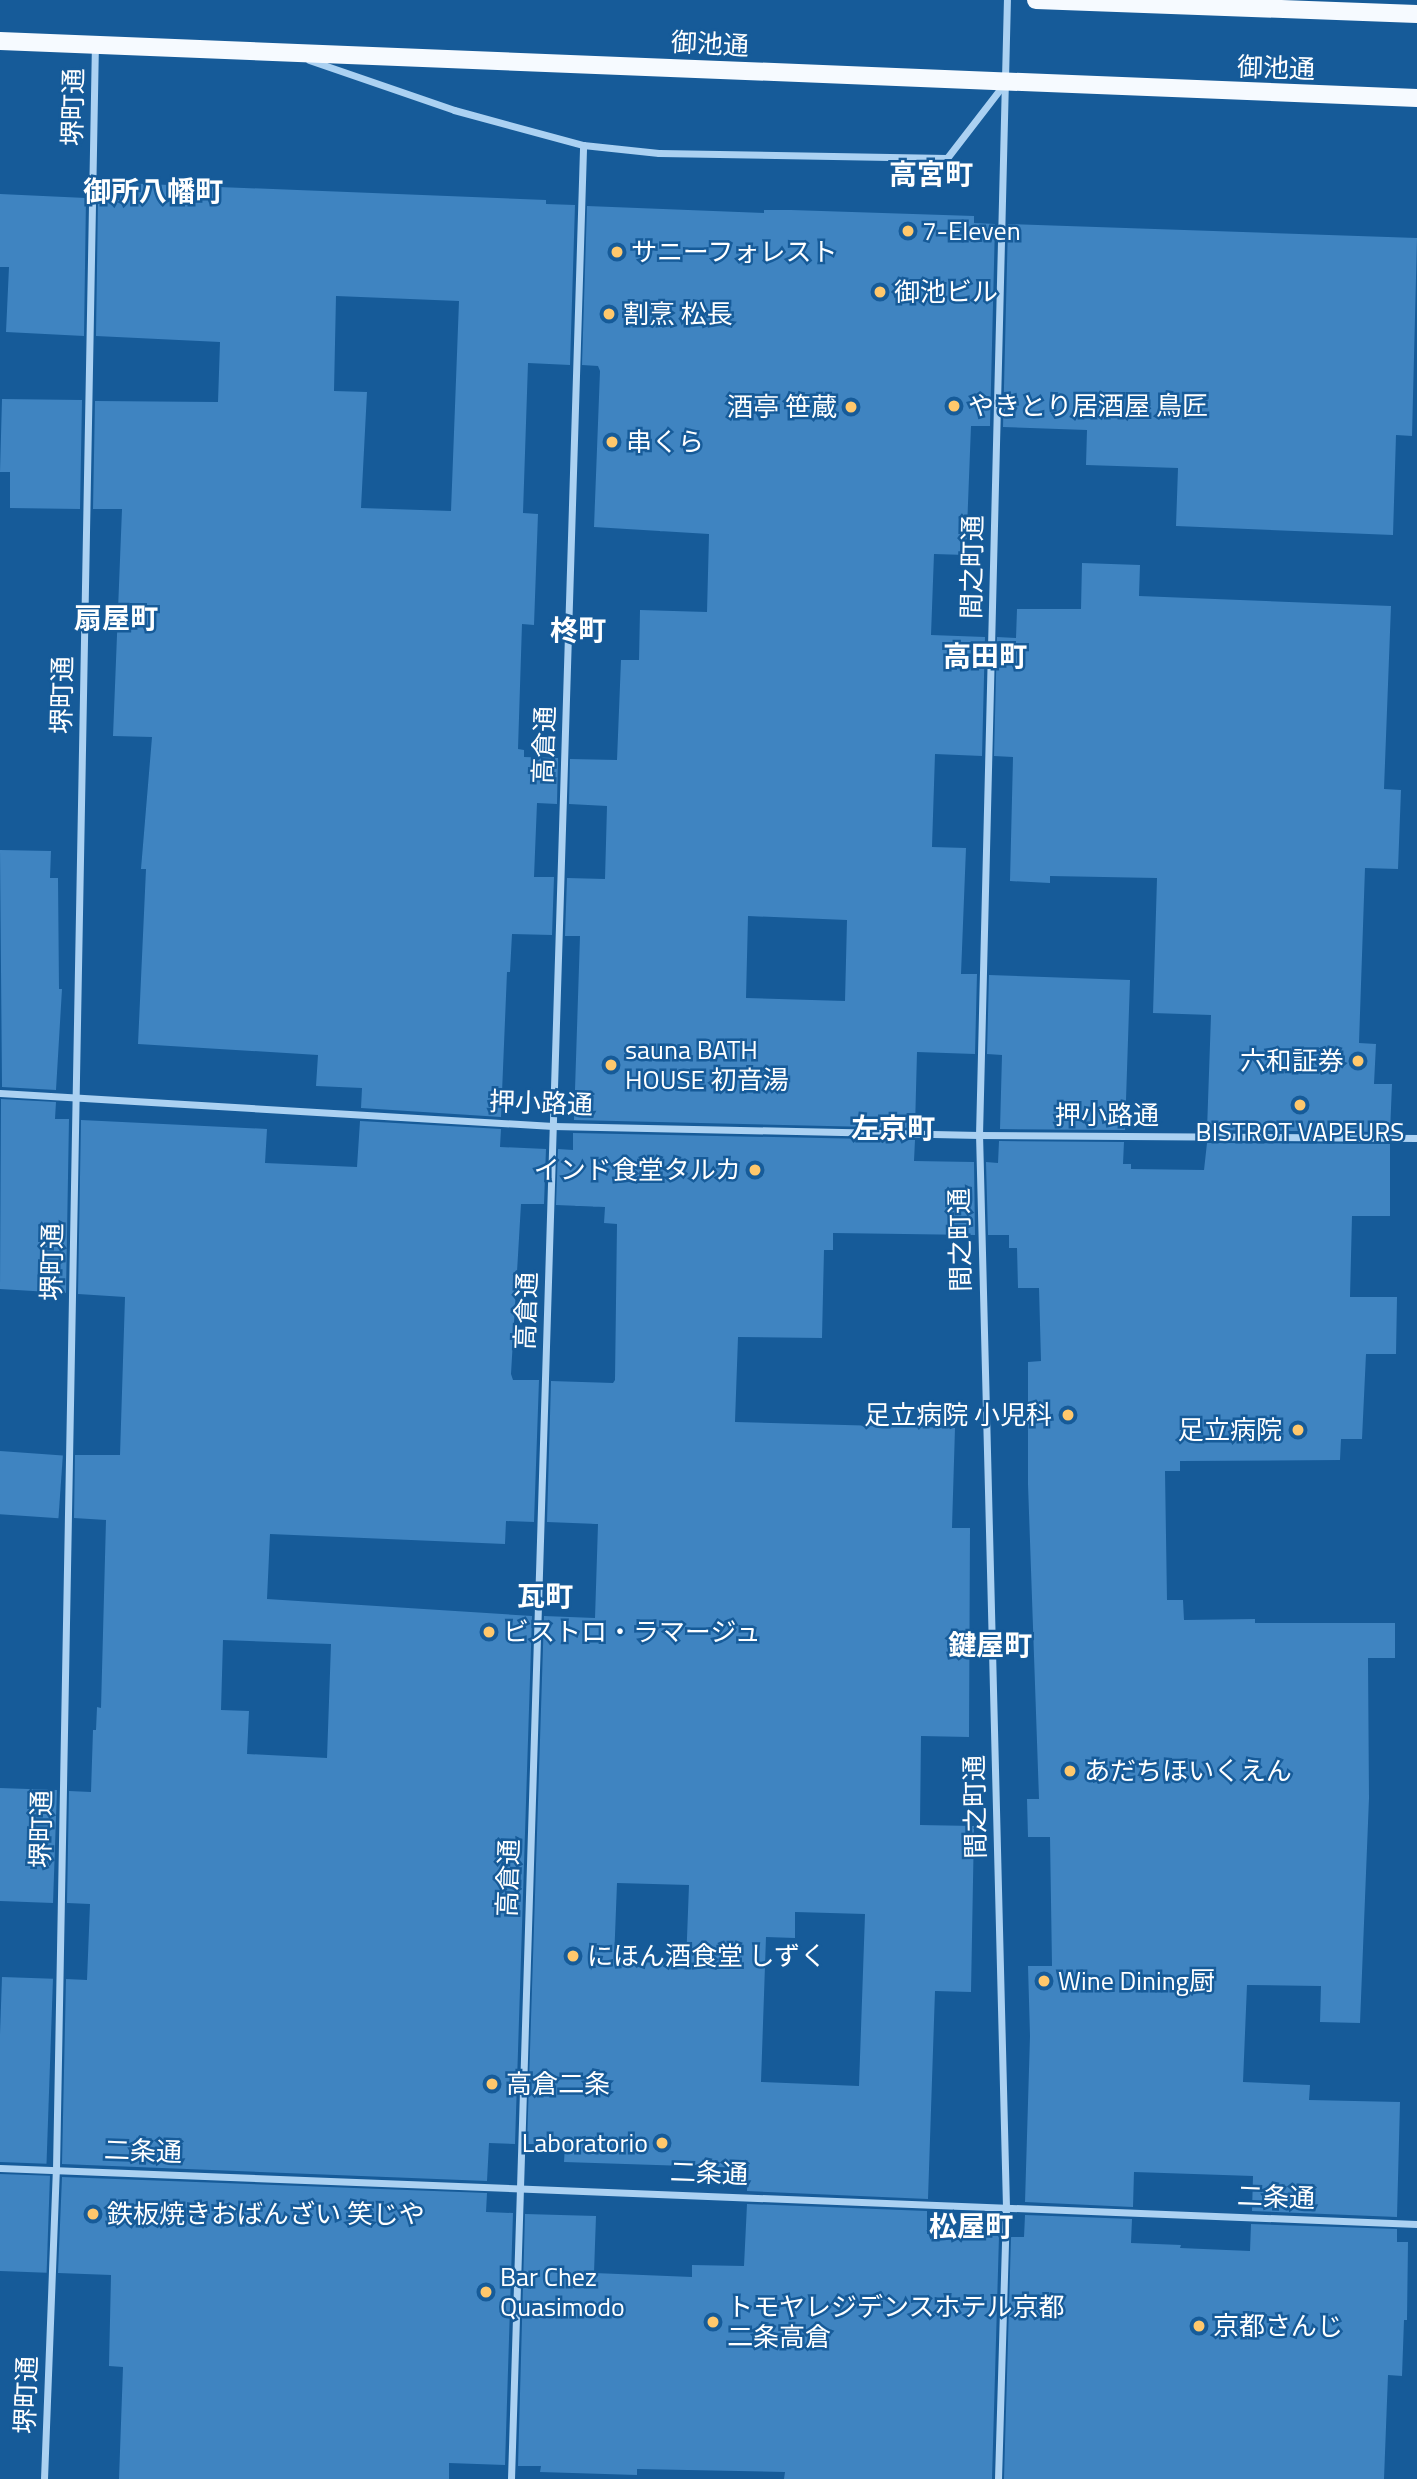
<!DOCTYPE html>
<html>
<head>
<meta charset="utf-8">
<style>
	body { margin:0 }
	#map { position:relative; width:1417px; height:2479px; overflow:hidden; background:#165b99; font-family:"Titillium Web","Noto Sans JP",sans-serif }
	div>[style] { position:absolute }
	.building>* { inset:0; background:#3f84c1; transform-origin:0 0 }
	.street>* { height:7px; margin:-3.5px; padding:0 3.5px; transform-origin:3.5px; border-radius:3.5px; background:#abd1f2 }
	.primary>* { height:18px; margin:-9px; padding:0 9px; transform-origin:9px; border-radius:9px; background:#f6faff }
	.dots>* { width:19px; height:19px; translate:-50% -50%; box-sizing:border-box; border:4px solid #165b99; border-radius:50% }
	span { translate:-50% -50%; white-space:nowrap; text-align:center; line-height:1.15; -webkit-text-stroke:5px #165b99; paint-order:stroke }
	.street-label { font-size:26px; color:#fff }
	.poi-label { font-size:26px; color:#fff }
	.left { translate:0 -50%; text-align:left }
	.right { translate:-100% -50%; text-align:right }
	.neighbourhood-label { font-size:28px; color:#fff; font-weight:700 }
</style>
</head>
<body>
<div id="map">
	<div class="building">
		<i style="clip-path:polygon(evenodd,120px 183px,546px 200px,546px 204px,575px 205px,570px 365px,528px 363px,523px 513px,538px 514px,534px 625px,522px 624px,518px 749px,524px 750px,524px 757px,558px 758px,557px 804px,537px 803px,534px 877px,554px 877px,552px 935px,512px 934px,510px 972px,507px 972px,501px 1117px,361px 1108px,362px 1088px,316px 1086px,318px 1055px,138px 1044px,146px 869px,141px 869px,152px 737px,113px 736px,122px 509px,93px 509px,95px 401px,218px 402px,220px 342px,96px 336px,98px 199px,120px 200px,120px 183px,336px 296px,459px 301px,451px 511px,361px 508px,367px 392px,334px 391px,336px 296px)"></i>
		<i style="clip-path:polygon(0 194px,86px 198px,84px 336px,6px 332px,9px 267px,0 267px)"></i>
		<i style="clip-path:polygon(evenodd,587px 206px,764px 213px,764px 210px,791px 210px,974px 216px,974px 223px,995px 224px,990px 426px,971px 426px,966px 555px,934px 554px,931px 635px,985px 637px,982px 756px,935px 754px,932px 847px,966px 848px,961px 974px,977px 974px,975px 1054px,917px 1052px,915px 1128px,574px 1120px,580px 936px,565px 936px,567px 878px,605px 879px,607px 806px,569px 804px,570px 759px,617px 760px,621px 660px,639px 660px,640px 610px,707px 612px,709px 534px,594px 527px,600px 371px,598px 366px,582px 365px,587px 206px,748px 916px,847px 920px,845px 1001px,746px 998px,748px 916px)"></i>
		<i style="clip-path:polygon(1008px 224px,1417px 238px,1412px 436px,1396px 435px,1393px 535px,1176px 526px,1178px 468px,1086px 465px,1087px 430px,1003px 427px)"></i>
		<i style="clip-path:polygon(2px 399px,82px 400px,80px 509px,10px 508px,10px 472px,0 472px)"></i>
		<i style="clip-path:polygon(1082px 563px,1140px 565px,1139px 596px,1391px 606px,1384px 789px,1401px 790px,1398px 869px,1365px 868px,1359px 1043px,1376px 1044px,1374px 1084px,1392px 1084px,1390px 1132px,1207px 1130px,1211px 1015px,1153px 1013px,1157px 878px,1050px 876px,1050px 883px,1010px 881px,1013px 757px,994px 756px,997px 637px,1016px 638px,1017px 609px,1081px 609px)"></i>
		<i style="clip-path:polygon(0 850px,51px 851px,50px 878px,58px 878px,59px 989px,62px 989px,56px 1090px,2px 1087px)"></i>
		<i style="clip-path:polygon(989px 975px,1130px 980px,1125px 1130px,1000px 1129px,1002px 1055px,987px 1054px)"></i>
		<i style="clip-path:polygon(1px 1099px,56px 1102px,55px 1119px,69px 1119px,66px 1293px,0 1289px)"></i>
		<i style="clip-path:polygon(evenodd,81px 1120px,267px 1129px,265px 1163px,357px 1167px,360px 1121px,501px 1129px,500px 1147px,546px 1149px,544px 1204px,521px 1204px,511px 1374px,513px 1380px,539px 1380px,534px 1522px,506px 1521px,505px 1544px,270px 1534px,267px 1599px,532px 1616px,515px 2144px,489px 2143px,487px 2181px,62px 2164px,66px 1979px,87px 1980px,90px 1904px,67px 1903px,69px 1791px,91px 1792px,93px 1730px,96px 1730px,97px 1707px,101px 1708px,106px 1520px,74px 1518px,75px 1455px,120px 1455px,125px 1297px,78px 1294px,81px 1120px,223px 1640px,331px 1644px,327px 1758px,247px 1754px,249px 1711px,221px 1710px,223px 1640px)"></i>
		<i style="clip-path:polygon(evenodd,573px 1133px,915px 1140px,914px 1161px,974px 1162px,975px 1235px,833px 1233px,833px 1250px,824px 1250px,822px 1338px,738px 1337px,735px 1422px,955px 1428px,952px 1528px,970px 1528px,969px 1737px,921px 1736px,920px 1825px,974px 1826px,971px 1992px,935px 1991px,928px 2199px,747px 2191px,748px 2168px,564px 2162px,565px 2145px,527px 2144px,544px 1616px,595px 1618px,598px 1524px,547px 1522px,551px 1381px,613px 1383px,615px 1380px,617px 1224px,604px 1223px,605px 1207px,556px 1205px,558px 1149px,573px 1150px,573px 1133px,617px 1883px,689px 1885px,686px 1964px,614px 1961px,617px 1883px,573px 1133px,795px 1912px,865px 1914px,859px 2086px,761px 2082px,766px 1937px,795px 1938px,795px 1912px)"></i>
		<i style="clip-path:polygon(999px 1141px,1124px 1142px,1123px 1164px,1131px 1164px,1131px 1169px,1204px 1170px,1207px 1143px,1390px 1144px,1390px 1216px,1352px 1216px,1350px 1297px,1397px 1297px,1396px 1354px,1366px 1354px,1362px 1439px,1341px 1439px,1340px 1460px,1180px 1461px,1180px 1471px,1165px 1471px,1167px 1600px,1183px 1600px,1184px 1620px,1255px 1619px,1255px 1623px,1395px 1623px,1395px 1658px,1368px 1658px,1369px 1798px,1360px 2023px,1320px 2022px,1321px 1986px,1247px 1985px,1243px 2082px,1310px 2085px,1309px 2100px,1400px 2102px,1397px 2217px,1252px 2211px,1253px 2176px,1134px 2172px,1133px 2207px,1025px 2202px,1030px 2036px,1028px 1966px,1052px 1966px,1050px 1837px,1028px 1837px,1027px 1799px,1039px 1799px,1028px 1484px,1028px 1362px,1041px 1361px,1039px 1288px,1018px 1288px,1017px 1248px,1009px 1248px,1009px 1235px,988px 1235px,986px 1162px,998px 1163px)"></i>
		<i style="left:0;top:1451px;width:63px;height:63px;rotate:4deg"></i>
		<i style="left:0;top:1788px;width:57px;height:113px;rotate:2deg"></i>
		<i style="left:2px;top:1977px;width:51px;height:185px;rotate:2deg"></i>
		<i style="left:0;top:2174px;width:50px;height:97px;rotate:2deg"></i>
		<i style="clip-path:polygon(62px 2177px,487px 2193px,486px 2212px,513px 2213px,505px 2465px,449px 2463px,449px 2479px,119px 2479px,123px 2367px,109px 2366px,111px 2275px,58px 2273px)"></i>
		<i style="clip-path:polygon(747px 2204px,927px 2211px,927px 2234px,999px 2236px,992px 2479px,784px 2479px,785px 2472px,637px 2469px,637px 2475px,540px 2472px,541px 2466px,518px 2466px,525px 2214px,596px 2216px,594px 2273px,692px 2277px,692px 2265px,744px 2266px)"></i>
		<i style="clip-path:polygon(1025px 2215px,1132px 2219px,1131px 2243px,1181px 2245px,1180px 2248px,1250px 2251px,1251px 2224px,1397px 2229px,1397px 2242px,1408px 2242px,1407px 2320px,1404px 2320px,1402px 2376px,1388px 2375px,1384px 2479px,1004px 2479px,1011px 2237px,1024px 2237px)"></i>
	</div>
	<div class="street">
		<i style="left:309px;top:60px;width:153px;rotate:19deg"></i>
		<i style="left:454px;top:110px;width:134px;rotate:15.2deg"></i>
		<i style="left:583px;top:145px;width:76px;rotate:6deg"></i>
		<i style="left:659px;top:153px;width:288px;rotate:1deg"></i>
		<i style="left:947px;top:158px;width:93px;rotate:-52.4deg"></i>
		<i style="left:0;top:1093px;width:554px;rotate:3.42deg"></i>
		<i style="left:553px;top:1126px;width:426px;rotate:1.2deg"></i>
		<i style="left:979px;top:1135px;width:438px;rotate:0.4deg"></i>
		<i style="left:0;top:2168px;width:1418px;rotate:2.26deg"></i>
		<i style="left:44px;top:2479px;width:310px;rotate:-87.8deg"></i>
		<i style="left:56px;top:2169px;width:2124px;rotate:-88.95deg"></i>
		<i style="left:511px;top:2479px;width:2335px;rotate:-88.23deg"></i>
		<i style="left:998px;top:2479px;width:272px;rotate:-88.3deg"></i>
		<i style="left:1006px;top:2207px;width:1072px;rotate:-91.44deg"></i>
		<i style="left:979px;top:1135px;width:1135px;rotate:-88.59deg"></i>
	</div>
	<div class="primary">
		<i style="left:1036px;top:0;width:381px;rotate:2.1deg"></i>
		<i style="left:0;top:41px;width:1418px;rotate:2.3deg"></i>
	</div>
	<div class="dots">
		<i style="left:908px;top:231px;background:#ffc86c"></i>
		<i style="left:617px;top:252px;background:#ffc86c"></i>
		<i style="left:880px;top:292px;background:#ffc86c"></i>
		<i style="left:609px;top:314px;background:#ffc86c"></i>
		<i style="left:954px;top:406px;background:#ffc86c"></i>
		<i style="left:851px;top:407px;background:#ffc86c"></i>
		<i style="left:612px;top:442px;background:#ffc86c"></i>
		<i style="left:1358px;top:1061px;background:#ffc86c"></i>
		<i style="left:611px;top:1065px;background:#ffc86c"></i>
		<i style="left:1300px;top:1105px;background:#ffc86c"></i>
		<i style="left:755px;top:1170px;background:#ffc86c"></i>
		<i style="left:1068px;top:1415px;background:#ffc86c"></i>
		<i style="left:1298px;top:1430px;background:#ffc86c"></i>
		<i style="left:489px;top:1632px;background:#ffc86c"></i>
		<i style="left:1070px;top:1771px;background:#ffc86c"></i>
		<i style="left:573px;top:1956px;background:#ffc86c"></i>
		<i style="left:1044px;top:1981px;background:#ffc86c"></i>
		<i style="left:492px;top:2084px;background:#ffc86c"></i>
		<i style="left:662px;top:2143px;background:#ffc86c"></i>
		<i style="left:93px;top:2214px;background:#ffc86c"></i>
		<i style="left:486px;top:2292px;background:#ffc86c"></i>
		<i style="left:713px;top:2322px;background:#ffc86c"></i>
		<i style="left:1199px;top:2326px;background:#ffc86c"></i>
	</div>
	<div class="street-label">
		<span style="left:710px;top:44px;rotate:3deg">御池通</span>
		<span style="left:1276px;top:68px;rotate:2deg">御池通</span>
		<span style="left:73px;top:107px;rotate:-89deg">堺町通</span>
		<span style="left:972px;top:567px;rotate:-89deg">間之町通</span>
		<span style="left:62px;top:695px;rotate:-89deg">堺町通</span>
		<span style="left:544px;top:745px;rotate:-88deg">高倉通</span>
		<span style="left:541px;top:1103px;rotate:2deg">押小路通</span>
		<span style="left:1107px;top:1115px">押小路通</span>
		<span style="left:960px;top:1240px;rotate:-91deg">間之町通</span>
		<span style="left:52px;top:1262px;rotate:-89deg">堺町通</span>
		<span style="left:526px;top:1311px;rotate:-88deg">高倉通</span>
		<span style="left:975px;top:1807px;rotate:-91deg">間之町通</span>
		<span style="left:41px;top:1829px;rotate:-89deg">堺町通</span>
		<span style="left:508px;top:1878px;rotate:-88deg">高倉通</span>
		<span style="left:143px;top:2151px;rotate:2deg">二条通</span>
		<span style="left:709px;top:2173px;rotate:2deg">二条通</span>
		<span style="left:1276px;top:2197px;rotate:2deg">二条通</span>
		<span style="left:26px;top:2395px;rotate:-88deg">堺町通</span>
	</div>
	<div class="poi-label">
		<span class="left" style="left:922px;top:231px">7-Eleven</span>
		<span class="left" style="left:631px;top:252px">サニーフォレスト</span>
		<span class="left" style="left:894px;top:292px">御池ビル</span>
		<span class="left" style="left:623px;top:314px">割烹 松長</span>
		<span class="left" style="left:968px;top:406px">やきとり居酒屋 鳥匠</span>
		<span class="right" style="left:837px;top:407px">酒亭 笹蔵</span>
		<span class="left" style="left:626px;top:442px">串くら</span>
		<span class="left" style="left:625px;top:1065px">sauna BATH<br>HOUSE 初音湯</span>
		<span class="right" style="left:1344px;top:1061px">六和証券</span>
		<span style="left:1300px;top:1132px">BISTROT VAPEURS</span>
		<span class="right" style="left:741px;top:1170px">インド食堂タルカ</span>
		<span class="right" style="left:1052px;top:1415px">足立病院 小児科</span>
		<span class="right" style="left:1282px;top:1430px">足立病院</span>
		<span class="left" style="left:503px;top:1632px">ビストロ・ラマージュ</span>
		<span class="left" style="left:1084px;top:1771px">あだちほいくえん</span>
		<span class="left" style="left:587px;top:1956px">にほん酒食堂 しずく</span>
		<span class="left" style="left:1058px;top:1981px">Wine Dining厨</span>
		<span class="left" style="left:506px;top:2084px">高倉二条</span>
		<span class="right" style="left:648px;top:2143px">Laboratorio</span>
		<span class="left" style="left:107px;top:2214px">鉄板焼きおばんざい 笑じや</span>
		<span class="left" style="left:500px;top:2292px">Bar Chez<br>Quasimodo</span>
		<span class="left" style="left:727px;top:2322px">トモヤレジデンスホテル京都<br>二条高倉</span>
		<span class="left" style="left:1213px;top:2326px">京都さんじ</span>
	</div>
	<div class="neighbourhood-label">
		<span style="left:931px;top:174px">高宮町</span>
		<span style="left:153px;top:191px">御所八幡町</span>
		<span style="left:116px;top:618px">扇屋町</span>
		<span style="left:578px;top:630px">柊町</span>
		<span style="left:985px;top:656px">高田町</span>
		<span style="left:893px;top:1128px">左京町</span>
		<span style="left:545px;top:1596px">瓦町</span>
		<span style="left:990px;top:1645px">鍵屋町</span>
		<span style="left:971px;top:2226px">松屋町</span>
	</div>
</div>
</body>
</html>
